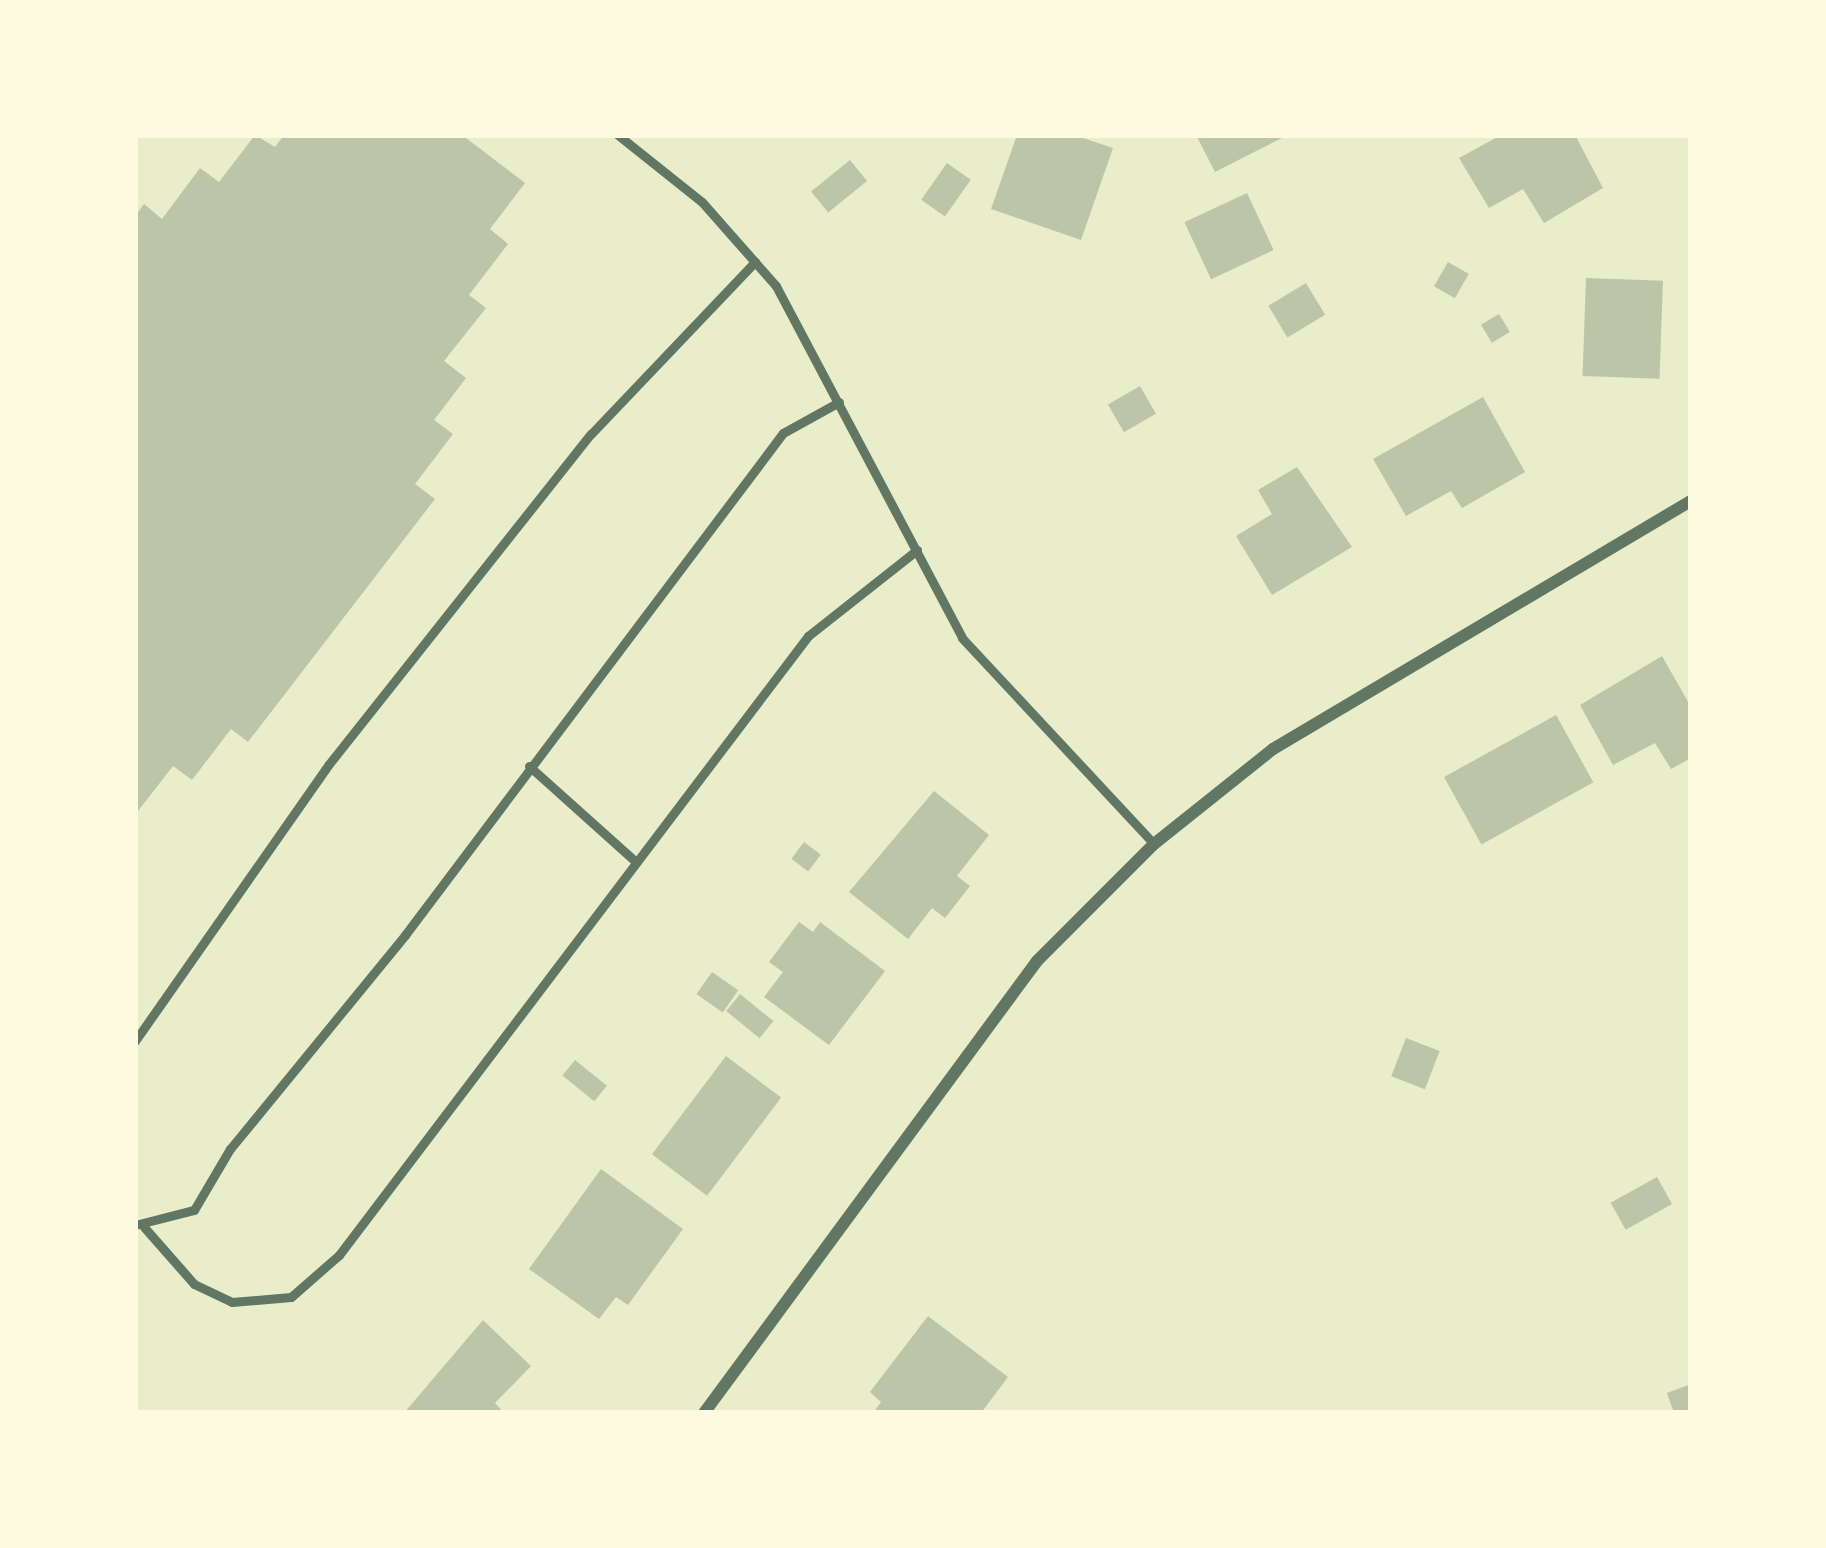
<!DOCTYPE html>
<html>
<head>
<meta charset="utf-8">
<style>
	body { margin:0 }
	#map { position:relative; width:1826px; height:1548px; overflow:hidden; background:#e9edc9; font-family:"Varela Round",sans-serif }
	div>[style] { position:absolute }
	.building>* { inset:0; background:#bcc5a7; transform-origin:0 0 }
	.service>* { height:9px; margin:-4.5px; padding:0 4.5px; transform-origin:4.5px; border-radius:4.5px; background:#617663 }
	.minor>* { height:12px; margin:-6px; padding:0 6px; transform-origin:6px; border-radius:6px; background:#617663 }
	span { translate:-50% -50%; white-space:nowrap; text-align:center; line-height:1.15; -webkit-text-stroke:9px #fefae0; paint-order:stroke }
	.frame { position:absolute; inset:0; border:138px solid #fefae0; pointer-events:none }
</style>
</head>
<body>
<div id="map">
	<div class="building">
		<i style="clip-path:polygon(255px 135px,275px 147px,284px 135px,462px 135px,525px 183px,490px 229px,508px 244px,469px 295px,486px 308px,444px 361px,466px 378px,434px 420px,453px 434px,415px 484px,435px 499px,248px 742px,231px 729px,192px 780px,173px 766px,138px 811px,135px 216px,144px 204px,162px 219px,200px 168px,219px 182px)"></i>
		<i style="clip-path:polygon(1017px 135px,1074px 135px,1113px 148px,1081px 240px,991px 209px)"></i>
		<i style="clip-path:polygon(1196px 135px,1288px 135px,1215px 172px)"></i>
		<i style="clip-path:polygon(1501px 135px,1575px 135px,1603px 188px,1544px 223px,1523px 189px,1489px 208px,1459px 158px)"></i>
		<i style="left:850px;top:160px;width:27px;height:50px;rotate:51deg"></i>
		<i style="left:947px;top:163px;width:29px;height:45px;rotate:35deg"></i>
		<i style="left:1247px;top:193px;width:63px;height:69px;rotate:65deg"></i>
		<i style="left:1448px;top:262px;width:24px;height:28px;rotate:30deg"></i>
		<i style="left:1586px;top:278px;width:77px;height:98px;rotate:2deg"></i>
		<i style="left:1306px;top:283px;width:37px;height:44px;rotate:59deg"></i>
		<i style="left:1499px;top:314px;width:21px;height:21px;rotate:59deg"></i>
		<i style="left:1140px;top:386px;width:32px;height:37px;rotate:60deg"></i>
		<i style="clip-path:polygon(1483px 397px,1525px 472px,1462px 508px,1451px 491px,1406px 516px,1373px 459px)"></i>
		<i style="clip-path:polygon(1297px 467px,1352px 547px,1272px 595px,1236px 536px,1272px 514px,1258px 490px)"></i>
		<i style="clip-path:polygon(1662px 656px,1691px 707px,1691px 758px,1671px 769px,1655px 743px,1613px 765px,1580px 705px)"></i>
		<i style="left:1556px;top:715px;width:77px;height:128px;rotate:61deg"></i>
		<i style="clip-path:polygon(934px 791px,989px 835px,957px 876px,970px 886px,945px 918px,932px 908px,908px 939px,849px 892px)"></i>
		<i style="left:804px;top:842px;width:21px;height:21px;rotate:37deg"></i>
		<i style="clip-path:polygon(799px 922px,813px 932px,820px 922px,885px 971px,829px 1045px,764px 997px,783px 972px,769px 962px)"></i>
		<i style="left:712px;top:972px;width:32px;height:27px;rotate:35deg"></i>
		<i style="left:740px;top:994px;width:43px;height:22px;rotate:39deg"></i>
		<i style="left:1406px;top:1038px;width:36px;height:41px;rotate:21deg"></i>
		<i style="left:726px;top:1056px;width:69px;height:123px;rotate:37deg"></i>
		<i style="left:575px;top:1060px;width:41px;height:20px;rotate:39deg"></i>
		<i style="clip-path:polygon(601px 1169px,683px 1229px,628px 1305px,616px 1297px,599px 1319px,529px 1269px)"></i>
		<i style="left:1657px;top:1177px;width:31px;height:53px;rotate:61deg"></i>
		<i style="clip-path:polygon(928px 1316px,1008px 1377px,981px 1413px,873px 1413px,881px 1402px,870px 1392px)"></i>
		<i style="clip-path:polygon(483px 1320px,531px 1366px,495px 1403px,504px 1413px,404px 1413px)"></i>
		<i style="clip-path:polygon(1691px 1384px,1691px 1413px,1674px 1413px,1667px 1393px)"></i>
	</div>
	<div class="service">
		<i style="left:618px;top:135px;width:107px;rotate:38.6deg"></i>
		<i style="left:702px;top:202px;width:112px;rotate:48.6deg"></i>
		<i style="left:776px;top:286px;width:398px;rotate:62.1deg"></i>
		<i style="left:962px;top:638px;width:282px;rotate:47deg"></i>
		<i style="left:529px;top:766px;width:144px;rotate:41.9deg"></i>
		<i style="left:135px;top:1041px;width:338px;rotate:-55deg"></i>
		<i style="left:329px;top:764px;width:421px;rotate:-51.6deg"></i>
		<i style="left:591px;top:434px;width:238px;rotate:-46.4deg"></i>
		<i style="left:135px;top:1225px;width:61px;rotate:-14.3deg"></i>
		<i style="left:194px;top:1210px;width:71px;rotate:-59.5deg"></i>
		<i style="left:230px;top:1149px;width:276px;rotate:-50.7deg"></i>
		<i style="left:405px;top:935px;width:628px;rotate:-53.02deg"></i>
		<i style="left:783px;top:433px;width:64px;rotate:-29deg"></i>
		<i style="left:144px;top:1227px;width:76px;rotate:48.7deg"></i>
		<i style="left:194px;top:1284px;width:42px;rotate:25.3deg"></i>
		<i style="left:232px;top:1302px;width:59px;rotate:-4.8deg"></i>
		<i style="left:291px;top:1297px;width:64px;rotate:-41.2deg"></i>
		<i style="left:339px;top:1255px;width:777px;rotate:-52.85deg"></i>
		<i style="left:808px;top:636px;width:139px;rotate:-38.3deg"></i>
	</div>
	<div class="minor">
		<i style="left:704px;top:1413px;width:561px;rotate:-53.62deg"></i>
		<i style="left:1037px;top:961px;width:165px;rotate:-45deg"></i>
		<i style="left:1154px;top:844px;width:152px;rotate:-38.6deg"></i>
		<i style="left:1273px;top:749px;width:486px;rotate:-30.7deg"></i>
	</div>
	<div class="frame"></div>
</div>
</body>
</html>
